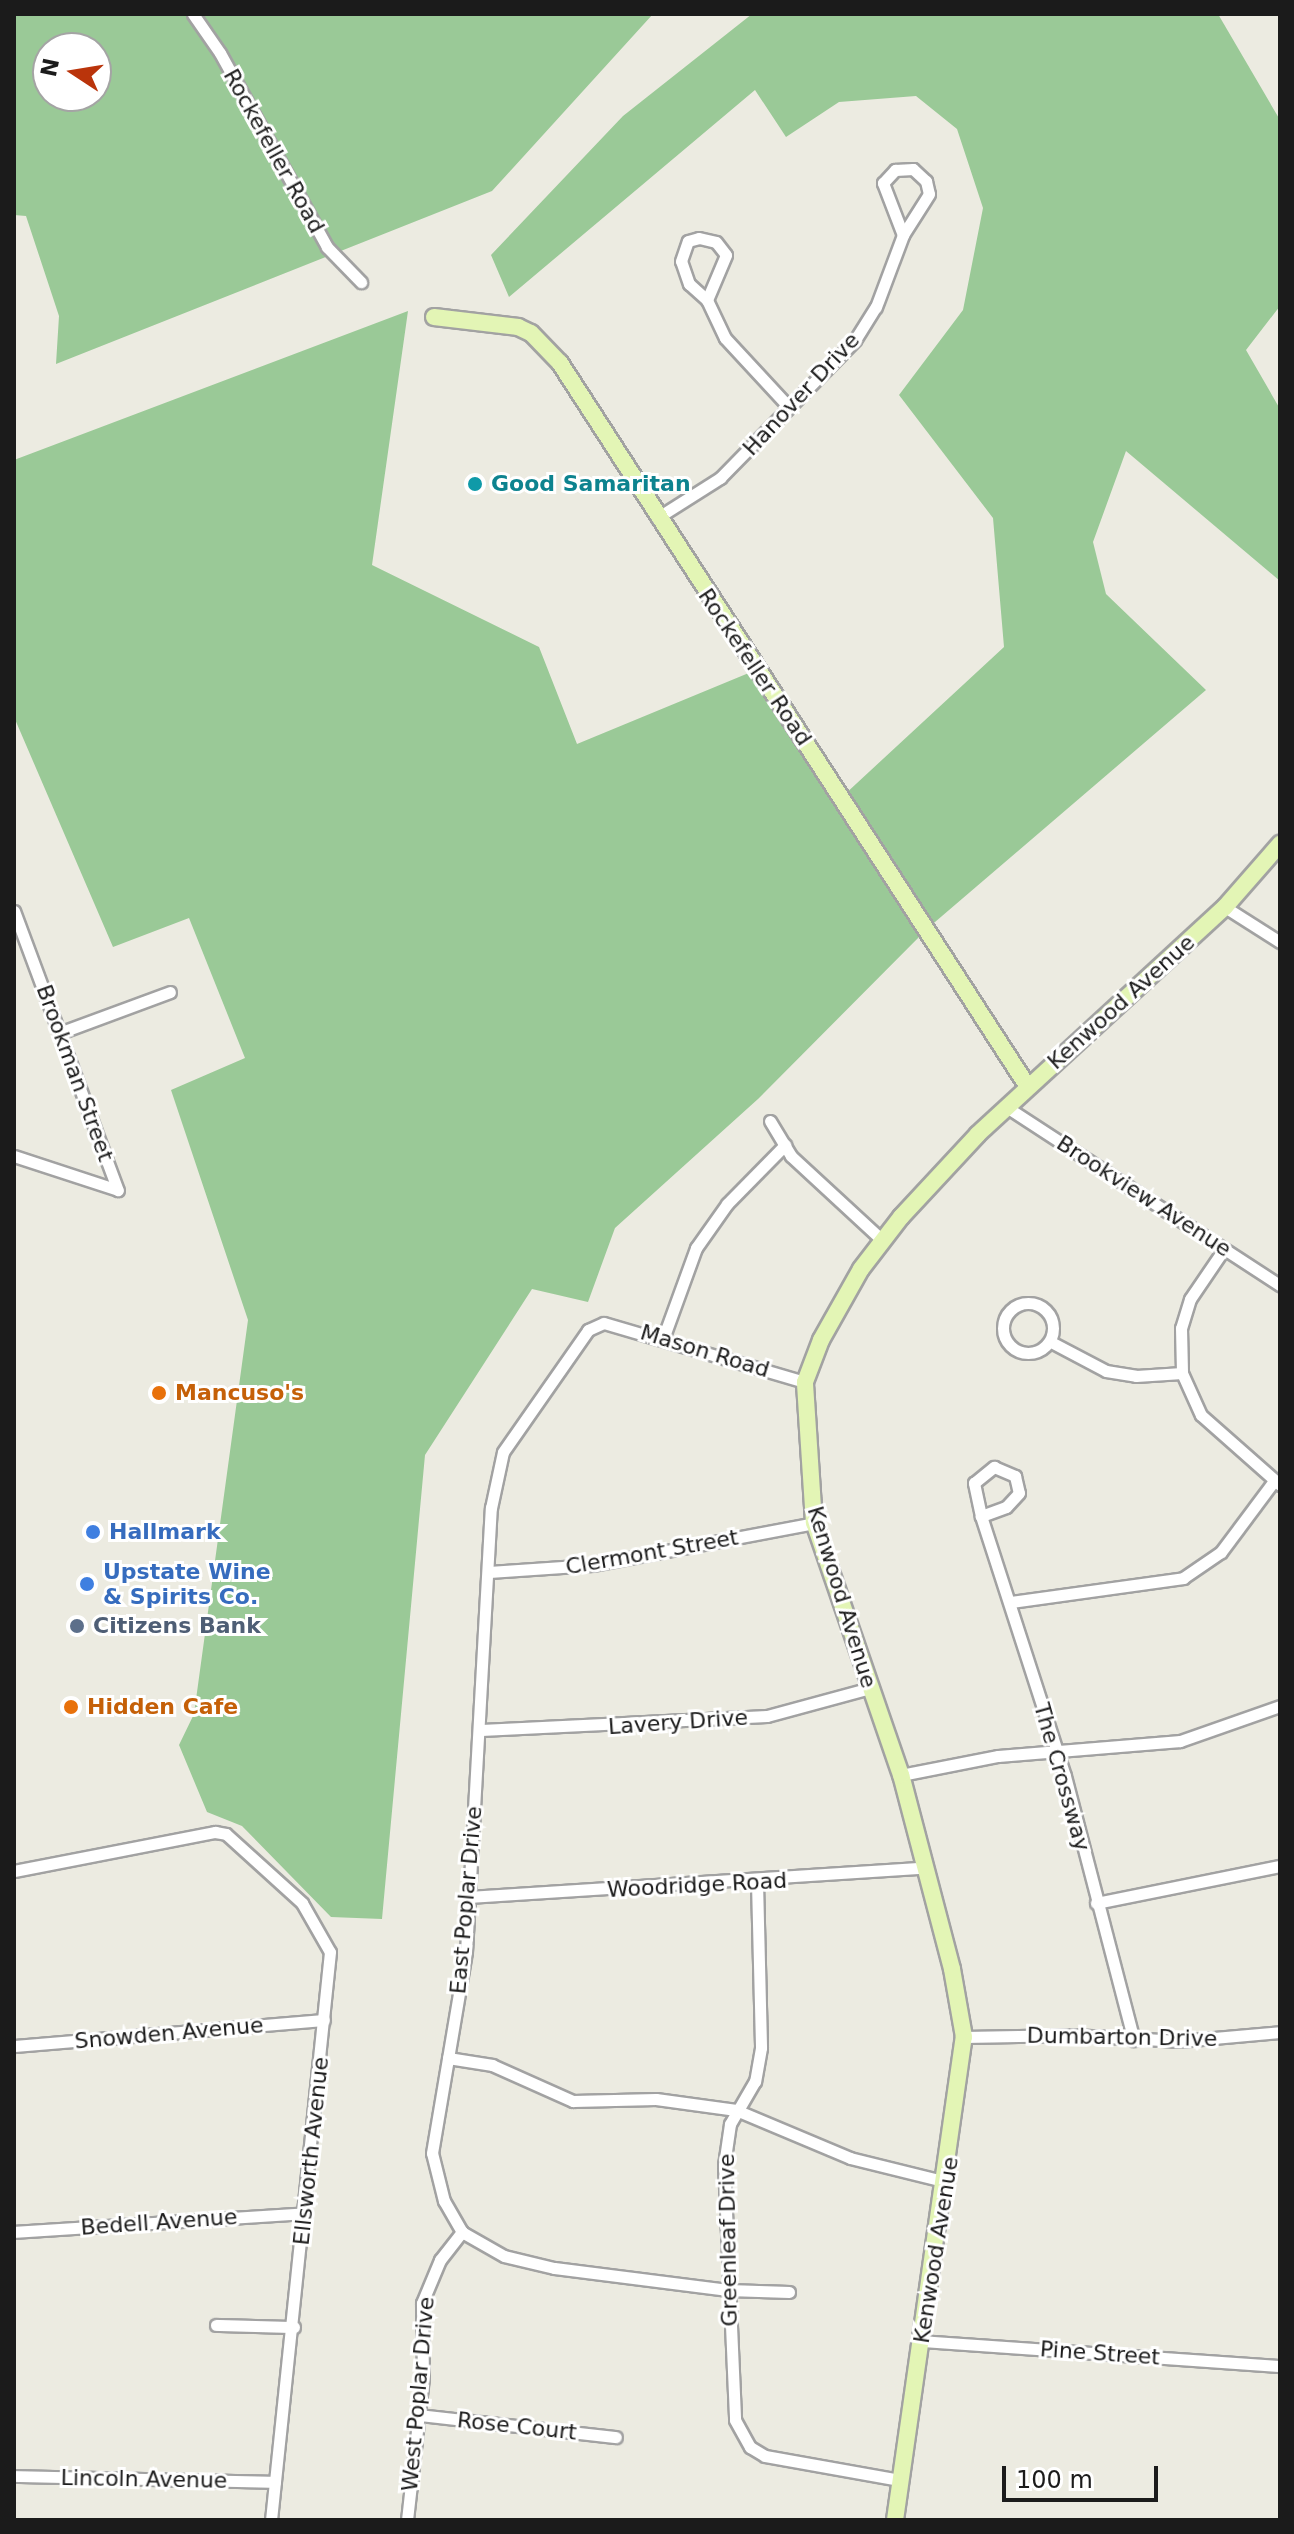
<!DOCTYPE html>
<html>
<head>
<meta charset="utf-8">
<style>
	body { margin:0 }
	#map { position:relative; width:1294px; height:2534px; overflow:hidden; background:#ecebe1; font-family:"DejaVu Sans",sans-serif }
	div>[style] { position:absolute }
	.forest>* { inset:0; background:#9ac997 }
	.roads { filter:drop-shadow(2px 0 #a2a2a2) drop-shadow(-2px 0 #a2a2a2) drop-shadow(0 2px #a2a2a2) drop-shadow(0 -2px #a2a2a2) }
	.street>* { height:11px; margin:-5.5px; padding:0 5.5px; transform-origin:5.5px; border-radius:5.5px; background:#fff }
	.street>.ring { margin:-5.5px; padding:0; box-sizing:content-box; background:none; border:11px solid #fff; border-radius:50% }
	.secondary>* { height:16px; margin:-8px; padding:0 8px; transform-origin:8px; border-radius:8px; background:#e3f5b5 }
	.dots>* { width:22px; height:22px; translate:-50% -50%; box-sizing:border-box; border:4px solid #fff; border-radius:50% }
	span { translate:-50% -50%; white-space:nowrap; text-align:center; line-height:1.15; -webkit-text-stroke:6px #fff; paint-order:stroke }
	.street-label { font-size:22px; color:#1b1b1b }
	.culture-label { font-size:22px; color:#0d838f; font-weight:700 }
	.left { translate:0 -50%; text-align:left }
	.food-label { font-size:22px; color:#c56008; font-weight:700 }
	.shop-label { font-size:22px; color:#366cbe; font-weight:700 }
	.service-label { font-size:22px; color:#4e5e75; font-weight:700 }
	.frame { position:absolute; inset:0; border:16px solid #1b1b1b; pointer-events:none }
	.north { position:absolute; left:32px; top:32px; width:80px; height:80px; box-sizing:border-box; background:#fff; border:2px solid #a4a4a4; border-radius:50%; rotate:282deg; font-size:22px; font-weight:700; line-height:32px; text-align:center; color:#1b1b1b }
	.north::after { content:''; display:block; margin:auto; width:28px; height:36px; background:#ba340b; clip-path:polygon(50% 0,100% 100%,50% 72%,0 100%) }
	.scale { position:absolute; left:1002px; top:2466px; width:156px; height:36px; box-sizing:border-box; border:4px solid #1b1b1b; border-top:0; padding-left:10px; font-size:24px; line-height:28px; white-space:nowrap; color:#1b1b1b; -webkit-text-stroke:6px #fff; paint-order:stroke }
</style>
</head>
<body>
<div id="map">
	<div class="forest">
		<i style="clip-path:polygon(evenodd,14px 14px,653px 14px,492px 191px,56px 364px,59px 316px,26px 216px,14px 215px,14px 14px,48px 48px,96px 48px,96px 96px,48px 96px,48px 48px)"></i>
		<i style="clip-path:polygon(752px 14px,1218px 14px,1280px 120px,1280px 306px,1246px 350px,1280px 409px,1280px 581px,1126px 451px,1093px 542px,1106px 594px,1206px 690px,928px 928px,758px 1099px,615px 1228px,588px 1302px,532px 1289px,425px 1455px,382px 1919px,331px 1917px,242px 1826px,207px 1812px,179px 1745px,194px 1714px,248px 1320px,171px 1090px,245px 1058px,189px 918px,113px 947px,14px 717px,14px 460px,408px 311px,372px 565px,539px 647px,577px 744px,756px 670px,843px 796px,1004px 647px,993px 518px,899px 395px,963px 310px,983px 208px,957px 129px,916px 96px,839px 102px,786px 137px,755px 90px,509px 297px,491px 255px,623px 116px)"></i>
	</div>
	<div class="roads">
		<div class="street">
			<i style="left:193px;top:14px;width:47px;rotate:55.3deg"></i>
			<i style="left:220px;top:53px;width:222px;rotate:61.1deg"></i>
			<i style="left:327px;top:247px;width:49px;rotate:45.8deg"></i>
			<i style="left:913px;top:169px;width:18px;rotate:43deg"></i>
			<i style="left:926px;top:181px;width:13px;rotate:77deg"></i>
			<i style="left:929px;top:194px;width:49px;rotate:122.4deg"></i>
			<i style="left:903px;top:235px;width:56px;rotate:-111deg"></i>
			<i style="left:883px;top:183px;width:18px;rotate:-47deg"></i>
			<i style="left:895px;top:170px;width:18px;rotate:-3deg"></i>
			<i style="left:699px;top:238px;width:17px;rotate:13deg"></i>
			<i style="left:716px;top:242px;width:16px;rotate:52deg"></i>
			<i style="left:726px;top:255px;width:49px;rotate:112.9deg"></i>
			<i style="left:707px;top:300px;width:24px;rotate:-138deg"></i>
			<i style="left:689px;top:284px;width:24px;rotate:-109deg"></i>
			<i style="left:681px;top:261px;width:21px;rotate:-71deg"></i>
			<i style="left:688px;top:241px;width:11px;rotate:-15deg"></i>
			<i style="left:707px;top:300px;width:42px;rotate:64.7deg"></i>
			<i style="left:725px;top:338px;width:94px;rotate:47.2deg"></i>
			<i style="left:657px;top:518px;width:75px;rotate:-32.4deg"></i>
			<i style="left:720px;top:478px;width:193px;rotate:-45.6deg"></i>
			<i style="left:855px;top:340px;width:39px;rotate:-58deg"></i>
			<i style="left:876px;top:307px;width:77px;rotate:-69.4deg"></i>
			<i style="left:1225px;top:907px;width:65px;rotate:32.5deg"></i>
			<i style="left:14px;top:911px;width:298px;rotate:69.6deg"></i>
			<i style="left:62px;top:1032px;width:115px;rotate:-20.3deg"></i>
			<i style="left:1008px;top:1108px;width:325px;rotate:33.1deg"></i>
			<i style="left:770px;top:1121px;width:41px;rotate:59deg"></i>
			<i style="left:791px;top:1156px;width:124px;rotate:42.7deg"></i>
			<i style="left:14px;top:1156px;width:109px;rotate:18.1deg"></i>
			<i style="left:1224px;top:1249px;width:60px;rotate:124.2deg"></i>
			<i style="left:1190px;top:1299px;width:30px;rotate:107deg"></i>
			<i style="left:1181px;top:1328px;width:45px;rotate:88.7deg"></i>
			<i style="left:1182px;top:1373px;width:46px;rotate:65.7deg"></i>
			<i style="left:1201px;top:1415px;width:106px;rotate:41.5deg"></i>
			<i class="ring" style="left:1003px;top:1303px;width:39px;height:39px"></i>
			<i style="left:664px;top:1336px;width:94px;rotate:-70deg"></i>
			<i style="left:696px;top:1248px;width:54px;rotate:-54.8deg"></i>
			<i style="left:727px;top:1204px;width:83px;rotate:-45.5deg"></i>
			<i style="left:1051px;top:1342px;width:62px;rotate:27.8deg"></i>
			<i style="left:1106px;top:1371px;width:30px;rotate:9deg"></i>
			<i style="left:1136px;top:1376px;width:46px;rotate:-3.7deg"></i>
			<i style="left:994px;top:1467px;width:23px;rotate:23deg"></i>
			<i style="left:1015px;top:1476px;width:17px;rotate:77deg"></i>
			<i style="left:1019px;top:1493px;width:19px;rotate:133deg"></i>
			<i style="left:1006px;top:1507px;width:27px;rotate:160deg"></i>
			<i style="left:981px;top:1516px;width:34px;rotate:-102deg"></i>
			<i style="left:974px;top:1483px;width:26px;rotate:-39deg"></i>
			<i style="left:981px;top:1516px;width:273px;rotate:72.1deg"></i>
			<i style="left:1065px;top:1776px;width:273px;rotate:75.4deg"></i>
			<i style="left:489px;top:1572px;width:103px;rotate:-3.9deg"></i>
			<i style="left:592px;top:1565px;width:226px;rotate:-10.7deg"></i>
			<i style="left:1011px;top:1602px;width:174px;rotate:-7.9deg"></i>
			<i style="left:1183px;top:1578px;width:46px;rotate:-34.4deg"></i>
			<i style="left:1221px;top:1552px;width:89px;rotate:-53.3deg"></i>
			<i style="left:481px;top:1730px;width:286px;rotate:-2.8deg"></i>
			<i style="left:767px;top:1716px;width:107px;rotate:-15.2deg"></i>
			<i style="left:901px;top:1775px;width:99px;rotate:-11.1deg"></i>
			<i style="left:998px;top:1756px;width:183px;rotate:-4.7deg"></i>
			<i style="left:1180px;top:1741px;width:106px;rotate:-19.3deg"></i>
			<i style="left:14px;top:1871px;width:205px;rotate:-11deg"></i>
			<i style="left:215px;top:1832px;width:11px;rotate:10deg"></i>
			<i style="left:226px;top:1834px;width:103px;rotate:42.2deg"></i>
			<i style="left:302px;top:1903px;width:56px;rotate:60.3deg"></i>
			<i style="left:330px;top:1952px;width:571px;rotate:95.93deg"></i>
			<i style="left:757px;top:1882px;width:166px;rotate:88.6deg"></i>
			<i style="left:761px;top:2048px;width:34px;rotate:100deg"></i>
			<i style="left:755px;top:2081px;width:50px;rotate:120.2deg"></i>
			<i style="left:730px;top:2124px;width:41px;rotate:98.3deg"></i>
			<i style="left:724px;top:2165px;width:255px;rotate:87.5deg"></i>
			<i style="left:735px;top:2420px;width:31px;rotate:61deg"></i>
			<i style="left:750px;top:2447px;width:17px;rotate:31deg"></i>
			<i style="left:765px;top:2456px;width:137px;rotate:10.1deg"></i>
			<i style="left:470px;top:1897px;width:455px;rotate:-3.7deg"></i>
			<i style="left:1096px;top:1903px;width:188px;rotate:-11.4deg"></i>
			<i style="left:964px;top:2037px;width:109px;rotate:-1.1deg"></i>
			<i style="left:1073px;top:2035px;width:107px;rotate:3.2deg"></i>
			<i style="left:1180px;top:2041px;width:100px;rotate:-5.1deg"></i>
			<i style="left:14px;top:2046px;width:311px;rotate:-4.8deg"></i>
			<i style="left:448px;top:2058px;width:45px;rotate:9deg"></i>
			<i style="left:492px;top:2065px;width:89px;rotate:24deg"></i>
			<i style="left:573px;top:2101px;width:83px;rotate:-1.4deg"></i>
			<i style="left:656px;top:2099px;width:81px;rotate:7.8deg"></i>
			<i style="left:736px;top:2110px;width:124px;rotate:22.8deg"></i>
			<i style="left:850px;top:2158px;width:100px;rotate:13.9deg"></i>
			<i style="left:14px;top:2232px;width:291px;rotate:-3.7deg"></i>
			<i style="left:789px;top:2292px;width:61px;rotate:-178.1deg"></i>
			<i style="left:728px;top:2290px;width:175px;rotate:-172.8deg"></i>
			<i style="left:554px;top:2268px;width:51px;rotate:-166.5deg"></i>
			<i style="left:504px;top:2256px;width:48px;rotate:-150.3deg"></i>
			<i style="left:462px;top:2232px;width:36px;rotate:-120deg"></i>
			<i style="left:444px;top:2201px;width:49px;rotate:-104deg"></i>
			<i style="left:432px;top:2153px;width:204px;rotate:-80.4deg"></i>
			<i style="left:466px;top:1952px;width:445px;rotate:-86.8deg"></i>
			<i style="left:491px;top:1508px;width:57px;rotate:-77.9deg"></i>
			<i style="left:503px;top:1452px;width:149px;rotate:-55.1deg"></i>
			<i style="left:588px;top:1330px;width:17px;rotate:-24deg"></i>
			<i style="left:604px;top:1323px;width:209px;rotate:16.4deg"></i>
			<i style="left:216px;top:2325px;width:78px;rotate:1.5deg"></i>
			<i style="left:921px;top:2341px;width:360px;rotate:4deg"></i>
			<i style="left:419px;top:2415px;width:198px;rotate:6.4deg"></i>
			<i style="left:14px;top:2476px;width:261px;rotate:1.3deg"></i>
			<i style="left:407px;top:2520px;width:143px;rotate:-83.6deg"></i>
			<i style="left:423px;top:2378px;width:75px;rotate:-90.8deg"></i>
			<i style="left:422px;top:2303px;width:47px;rotate:-67.3deg"></i>
			<i style="left:440px;top:2260px;width:36px;rotate:-52deg"></i>
		</div>
		<div class="secondary">
			<i style="left:434px;top:317px;width:85px;rotate:6.8deg"></i>
			<i style="left:518px;top:327px;width:14px;rotate:25deg"></i>
			<i style="left:531px;top:333px;width:42px;rotate:46deg"></i>
			<i style="left:560px;top:363px;width:862px;rotate:57.12deg"></i>
			<i style="left:895px;top:2520px;width:488px;rotate:-81.9deg"></i>
			<i style="left:964px;top:2037px;width:69px;rotate:-100deg"></i>
			<i style="left:952px;top:1969px;width:201px;rotate:-104.7deg"></i>
			<i style="left:901px;top:1775px;width:267px;rotate:-109deg"></i>
			<i style="left:814px;top:1523px;width:141px;rotate:-93.7deg"></i>
			<i style="left:805px;top:1382px;width:45px;rotate:-69.1deg"></i>
			<i style="left:821px;top:1340px;width:81px;rotate:-60.6deg"></i>
			<i style="left:861px;top:1269px;width:66px;rotate:-52.4deg"></i>
			<i style="left:901px;top:1217px;width:113px;rotate:-47.1deg"></i>
			<i style="left:978px;top:1134px;width:335px;rotate:-42.6deg"></i>
			<i style="left:1225px;top:907px;width:84px;rotate:-48.9deg"></i>
		</div>
	</div>
	<div class="dots">
		<i style="left:475px;top:484px;background:#0f9aa8"></i>
		<i style="left:159px;top:1393px;background:#e8710a"></i>
		<i style="left:93px;top:1532px;background:#3f7fe0"></i>
		<i style="left:87px;top:1584px;background:#3f7fe0"></i>
		<i style="left:77px;top:1626px;background:#5c6f8a"></i>
		<i style="left:71px;top:1707px;background:#e8710a"></i>
	</div>
	<div class="street-label">
		<span style="left:274px;top:151px;rotate:61deg">Rockefeller Road</span>
		<span style="left:801px;top:394px;rotate:-47deg">Hanover Drive</span>
		<span style="left:755px;top:667px;rotate:56deg">Rockefeller Road</span>
		<span style="left:1121px;top:1002px;rotate:-42deg">Kenwood Avenue</span>
		<span style="left:75px;top:1073px;rotate:70deg">Brookman Street</span>
		<span style="left:1144px;top:1196px;rotate:33deg">Brookview Avenue</span>
		<span style="left:705px;top:1351px;rotate:17deg">Mason Road</span>
		<span style="left:652px;top:1552px;rotate:-10deg">Clermont Street</span>
		<span style="left:842px;top:1597px;rotate:73deg">Kenwood Avenue</span>
		<span style="left:678px;top:1722px;rotate:-4deg">Lavery Drive</span>
		<span style="left:1062px;top:1777px;rotate:74deg">The Crossway</span>
		<span style="left:697px;top:1885px;rotate:-3deg">Woodridge Road</span>
		<span style="left:466px;top:1900px;rotate:-85deg">East Poplar Drive</span>
		<span style="left:169px;top:2033px;rotate:-5deg">Snowden Avenue</span>
		<span style="left:1122px;top:2037px;rotate:1deg">Dumbarton Drive</span>
		<span style="left:311px;top:2151px;rotate:-84deg">Ellsworth Avenue</span>
		<span style="left:159px;top:2222px;rotate:-4deg">Bedell Avenue</span>
		<span style="left:728px;top:2240px;rotate:-91deg">Greenleaf Drive</span>
		<span style="left:936px;top:2250px;rotate:-81deg">Kenwood Avenue</span>
		<span style="left:1100px;top:2353px;rotate:4deg">Pine Street</span>
		<span style="left:418px;top:2394px;rotate:-85deg">West Poplar Drive</span>
		<span style="left:517px;top:2426px;rotate:6deg">Rose Court</span>
		<span style="left:144px;top:2479px;rotate:1deg">Lincoln Avenue</span>
	</div>
	<div class="culture-label">
		<span class="left" style="left:491px;top:484px">Good Samaritan</span>
	</div>
	<div class="food-label">
		<span class="left" style="left:175px;top:1393px">Mancuso's</span>
		<span class="left" style="left:87px;top:1707px">Hidden Cafe</span>
	</div>
	<div class="shop-label">
		<span class="left" style="left:109px;top:1532px">Hallmark</span>
		<span class="left" style="left:103px;top:1584px">Upstate Wine<br>&amp; Spirits Co.</span>
	</div>
	<div class="service-label">
		<span class="left" style="left:93px;top:1626px">Citizens Bank</span>
	</div>
	<div class="frame"></div>
	<div class="north">N</div>
	<div class="scale">100 m</div>
</div>
</body>
</html>
